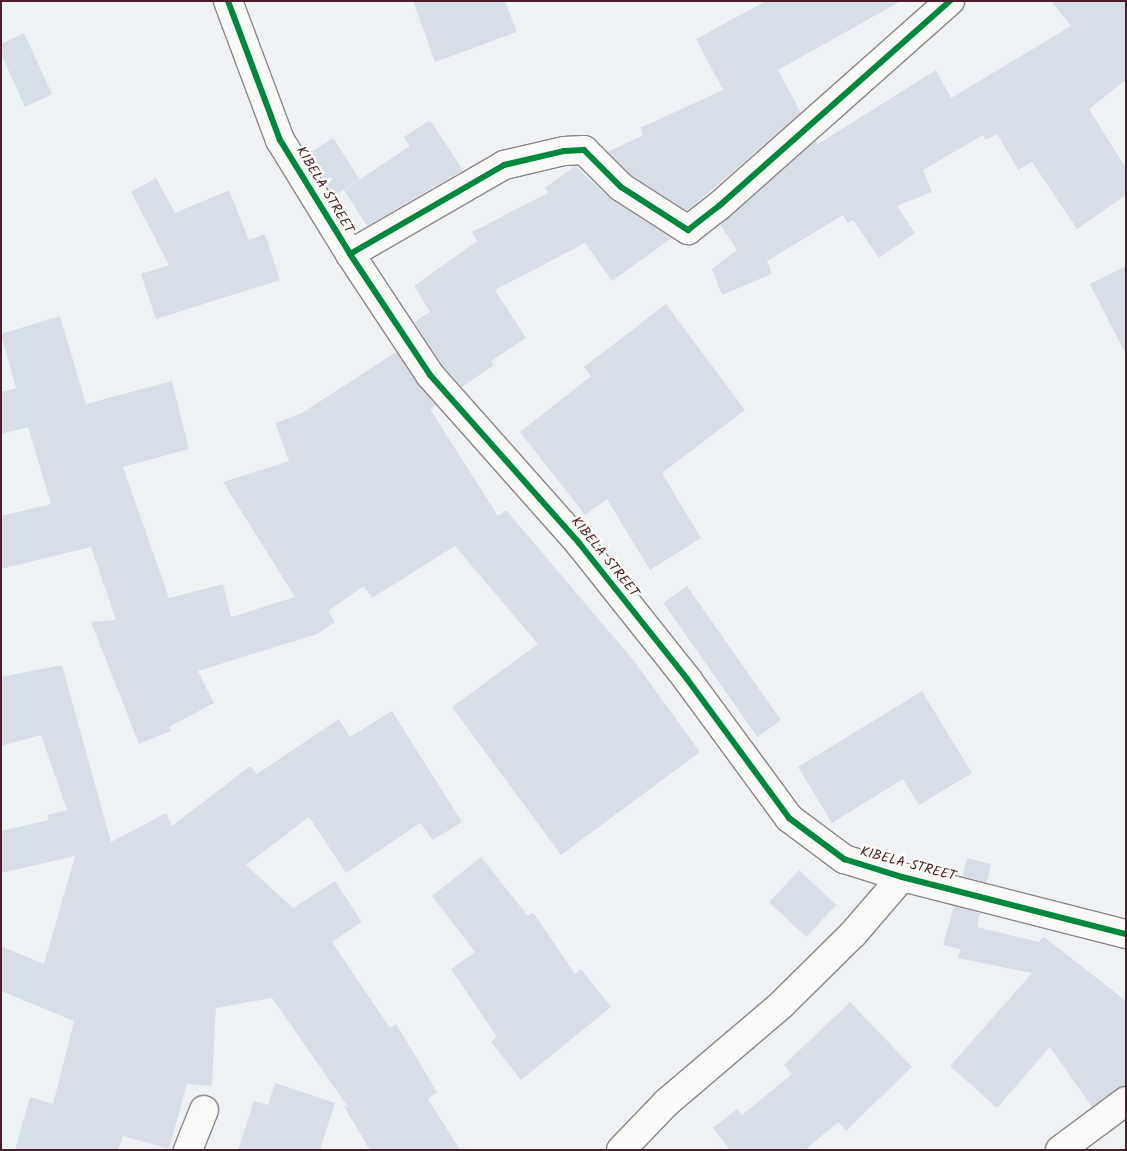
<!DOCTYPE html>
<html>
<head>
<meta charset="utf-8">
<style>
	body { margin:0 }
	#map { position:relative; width:1127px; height:1151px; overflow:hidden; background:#eff2f5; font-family:Kalam,sans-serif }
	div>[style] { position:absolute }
	.building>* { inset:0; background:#d8dee8; transform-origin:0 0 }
	.roads { filter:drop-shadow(1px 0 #8d8689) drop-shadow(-1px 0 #8d8689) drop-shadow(0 1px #8d8689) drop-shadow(0 -1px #8d8689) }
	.minor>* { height:28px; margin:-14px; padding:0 14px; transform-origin:14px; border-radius:14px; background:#f9faf8 }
	.cycleway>* { height:6px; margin:-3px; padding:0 3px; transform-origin:3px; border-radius:3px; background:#00873e }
	span { translate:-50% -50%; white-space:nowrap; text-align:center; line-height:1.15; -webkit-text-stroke:5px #fdfcf7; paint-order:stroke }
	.street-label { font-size:14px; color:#4a1f2b }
	.frame { position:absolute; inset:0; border:2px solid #4a1f2b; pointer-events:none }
</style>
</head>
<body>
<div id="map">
	<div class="building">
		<i style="clip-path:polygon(413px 1px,505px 1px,517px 32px,435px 62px)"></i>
		<i style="clip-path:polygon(766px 1px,901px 1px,778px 70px,801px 113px,687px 211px,631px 175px,608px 152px,643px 135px,640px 128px,723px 90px,696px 39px)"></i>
		<i style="clip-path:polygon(1051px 1px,1126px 1px,1126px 80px,1089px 109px,1126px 168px,1126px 195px,1077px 229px,1032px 162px,1018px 170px,997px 134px,986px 140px,983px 135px,923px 170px,932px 192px,897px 206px,915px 233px,879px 258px,853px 220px,848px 223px,843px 215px,767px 261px,772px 274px,722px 295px,712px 269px,737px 250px,720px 225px,816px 141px,818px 144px,936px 70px,951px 98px,1071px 26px)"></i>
		<i style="clip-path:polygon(24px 33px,52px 94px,25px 107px,1px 54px,1px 44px)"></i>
		<i style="clip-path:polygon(430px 120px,463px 170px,367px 226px,344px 190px,410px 146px,404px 137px)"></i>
		<i style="left:333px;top:138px;width:49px;height:30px;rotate:57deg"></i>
		<i style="clip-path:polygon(575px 166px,612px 200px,672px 238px,612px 281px,585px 243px,495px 290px,526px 338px,491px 361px,494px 365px,462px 387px,442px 365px,414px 322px,430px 312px,414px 286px,477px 241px,472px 232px,548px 193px,545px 188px)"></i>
		<i style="clip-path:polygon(156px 178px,175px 213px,229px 190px,249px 240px,265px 234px,280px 280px,156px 319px,141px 274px,169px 265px,131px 192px)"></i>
		<i style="clip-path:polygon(1126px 266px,1126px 355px,1090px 284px)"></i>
		<i style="clip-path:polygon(666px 304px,745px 410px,662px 473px,701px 538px,650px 570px,607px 499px,585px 515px,520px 432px,591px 376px,584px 367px)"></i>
		<i style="clip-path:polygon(60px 316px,86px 404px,172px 381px,189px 449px,123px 467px,169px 598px,223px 584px,231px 617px,295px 597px,223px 482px,289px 461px,275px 423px,302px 413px,396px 352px,436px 405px,430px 409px,498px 516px,506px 510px,634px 661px,700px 752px,561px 855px,452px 707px,538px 644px,455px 546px,372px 598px,364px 586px,328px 611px,335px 622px,317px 634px,198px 671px,214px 703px,169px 727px,171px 731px,139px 744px,91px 622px,116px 620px,91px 547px,1px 569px,1px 516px,51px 504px,28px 427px,1px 434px,1px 392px,16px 388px,1px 334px)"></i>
		<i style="left:687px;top:586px;width:164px;height:29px;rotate:55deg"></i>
		<i style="clip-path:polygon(62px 665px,111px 842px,166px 813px,172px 826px,250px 766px,257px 774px,339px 719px,350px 737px,392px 711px,462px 822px,433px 840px,420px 823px,346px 873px,309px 817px,246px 865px,293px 908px,335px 881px,362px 922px,332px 942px,390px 1028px,396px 1024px,437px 1092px,428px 1099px,460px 1150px,370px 1150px,343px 1105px,348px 1107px,272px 998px,216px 1008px,212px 1086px,187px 1084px,169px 1149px,123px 1136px,118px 1150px,15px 1150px,30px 1097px,53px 1104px,74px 1021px,1px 991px,1px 946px,44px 964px,75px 856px,1px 873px,1px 831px,49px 820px,47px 815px,67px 810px,41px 735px,1px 746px,1px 677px)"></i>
		<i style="clip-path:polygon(922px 691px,972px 773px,919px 805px,903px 779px,832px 823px,798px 767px)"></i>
		<i style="clip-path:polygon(481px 857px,528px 916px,533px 912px,575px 974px,581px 969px,611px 1007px,521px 1080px,491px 1042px,497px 1037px,451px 969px,475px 952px,432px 896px)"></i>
		<i style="left:967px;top:858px;width:25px;height:19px;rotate:14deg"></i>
		<i style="left:799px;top:870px;width:51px;height:44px;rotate:43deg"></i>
		<i style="clip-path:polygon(954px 906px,980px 913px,977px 927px,1039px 942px,1043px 936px,1126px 1001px,1126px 1086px,1092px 1107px,1050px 1047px,997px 1108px,950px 1066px,1032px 973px,958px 958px,960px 949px,943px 945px)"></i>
		<i style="clip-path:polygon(850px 1002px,912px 1067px,846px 1131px,838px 1122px,805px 1150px,730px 1150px,713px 1128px,737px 1109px,742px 1115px,792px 1074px,784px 1065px)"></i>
		<i style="clip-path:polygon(275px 1083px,335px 1103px,320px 1150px,238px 1150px,254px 1101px,268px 1105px)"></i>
	</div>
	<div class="roads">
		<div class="minor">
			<i style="left:228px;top:1px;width:148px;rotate:69.5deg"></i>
			<i style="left:280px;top:140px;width:134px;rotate:58.4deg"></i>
			<i style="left:350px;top:254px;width:145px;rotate:56.5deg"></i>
			<i style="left:430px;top:375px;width:225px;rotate:48.4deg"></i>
			<i style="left:579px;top:543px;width:174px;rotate:51.5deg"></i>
			<i style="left:687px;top:679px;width:172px;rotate:53.7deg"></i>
			<i style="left:789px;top:818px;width:69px;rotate:36.7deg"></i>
			<i style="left:844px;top:859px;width:61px;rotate:17.2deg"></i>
			<i style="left:902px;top:877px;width:231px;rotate:14.3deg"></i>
			<i style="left:350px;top:254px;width:178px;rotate:-30deg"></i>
			<i style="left:504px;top:165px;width:62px;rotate:-13.1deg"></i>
			<i style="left:564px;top:151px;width:20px;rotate:-3deg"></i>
			<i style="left:584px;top:150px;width:52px;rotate:45deg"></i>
			<i style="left:621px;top:187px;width:80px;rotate:32.7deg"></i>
			<i style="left:688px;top:230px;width:39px;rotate:-38deg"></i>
			<i style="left:719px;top:206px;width:309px;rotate:-41.6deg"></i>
			<i style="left:188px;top:1150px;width:43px;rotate:-68.2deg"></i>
			<i style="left:621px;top:1150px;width:65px;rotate:-46.2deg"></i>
			<i style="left:666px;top:1103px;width:151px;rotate:-40.4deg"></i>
			<i style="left:781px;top:1005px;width:101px;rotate:-44.6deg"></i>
			<i style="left:853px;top:934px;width:75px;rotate:-49.3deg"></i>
			<i style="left:1060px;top:1150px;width:82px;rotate:-36.6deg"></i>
		</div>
	</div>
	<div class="cycleway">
		<i style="left:228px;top:1px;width:148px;rotate:69.5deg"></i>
		<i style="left:280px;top:140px;width:134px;rotate:58.4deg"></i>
		<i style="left:350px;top:254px;width:145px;rotate:56.5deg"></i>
		<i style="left:430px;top:375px;width:225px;rotate:48.4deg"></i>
		<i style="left:579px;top:543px;width:174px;rotate:51.5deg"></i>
		<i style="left:687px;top:679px;width:172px;rotate:53.7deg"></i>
		<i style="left:789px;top:818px;width:69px;rotate:36.7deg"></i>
		<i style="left:844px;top:859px;width:61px;rotate:17.2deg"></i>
		<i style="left:902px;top:877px;width:231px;rotate:14.3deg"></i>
		<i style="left:350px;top:254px;width:178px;rotate:-30deg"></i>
		<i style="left:504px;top:165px;width:62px;rotate:-13.1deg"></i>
		<i style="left:564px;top:151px;width:20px;rotate:-3deg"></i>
		<i style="left:584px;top:150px;width:52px;rotate:45deg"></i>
		<i style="left:621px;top:187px;width:80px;rotate:32.7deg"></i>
		<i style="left:688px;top:230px;width:39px;rotate:-38deg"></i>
		<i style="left:719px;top:206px;width:309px;rotate:-41.6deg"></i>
	</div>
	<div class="street-label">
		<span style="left:325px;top:190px;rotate:59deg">KIBELA STREET</span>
		<span style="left:605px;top:557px;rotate:51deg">KIBELA STREET</span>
		<span style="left:908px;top:864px;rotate:15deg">KIBELA STREET</span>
	</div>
	<div class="frame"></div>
</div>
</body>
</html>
